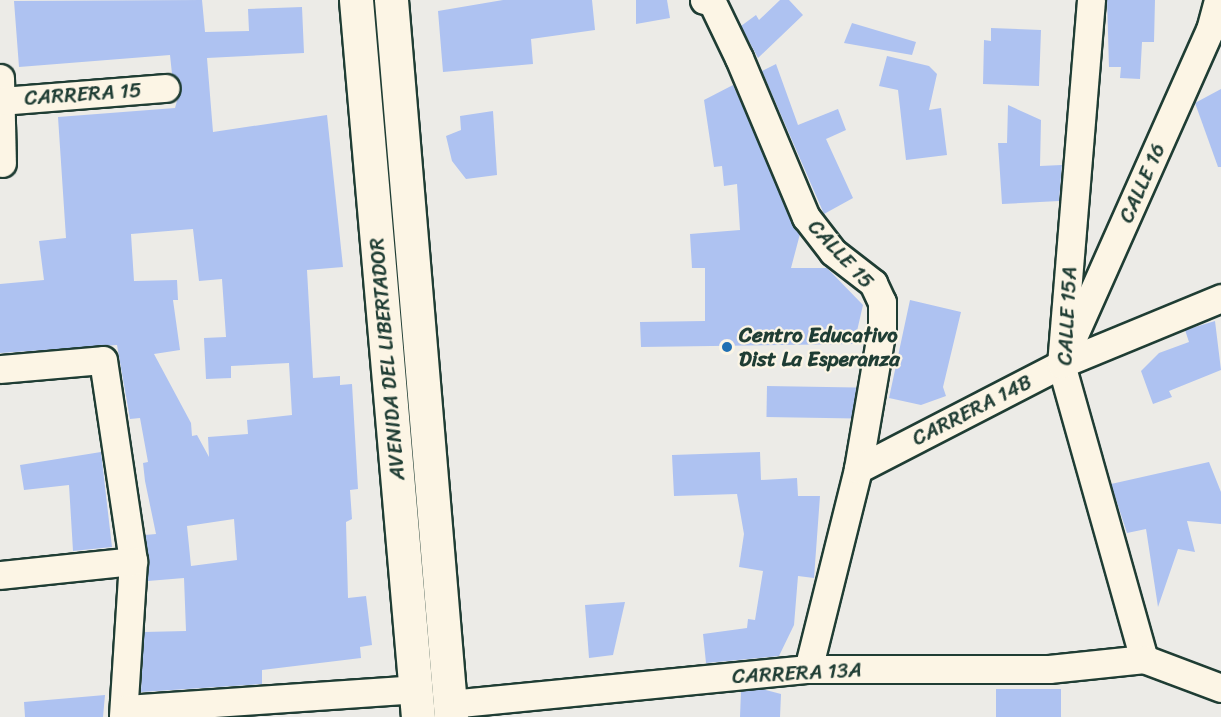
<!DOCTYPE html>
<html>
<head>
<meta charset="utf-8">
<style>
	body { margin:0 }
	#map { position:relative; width:1221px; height:717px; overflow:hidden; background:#ecebe7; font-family:Sriracha,sans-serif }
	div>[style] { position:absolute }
	.building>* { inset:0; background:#aec2f1; transform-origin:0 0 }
	.roads { filter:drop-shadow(2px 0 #1f3d34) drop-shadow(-2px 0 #1f3d34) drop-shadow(0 2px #1f3d34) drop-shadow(0 -2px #1f3d34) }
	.minor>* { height:27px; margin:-13.5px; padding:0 13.5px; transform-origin:13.5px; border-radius:13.5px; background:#fcf5e5 }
	.major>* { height:33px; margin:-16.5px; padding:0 16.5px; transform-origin:16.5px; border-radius:16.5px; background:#fcf5e5 }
	.dots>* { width:16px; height:16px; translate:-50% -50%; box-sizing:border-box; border:3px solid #fcf5e5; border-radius:50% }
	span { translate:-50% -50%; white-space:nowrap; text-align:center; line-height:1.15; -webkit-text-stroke:4.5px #fcf5e5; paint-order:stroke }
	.street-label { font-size:21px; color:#1f3d34 }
	.poi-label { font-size:21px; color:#1f3d34; font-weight:700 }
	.left { translate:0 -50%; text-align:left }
</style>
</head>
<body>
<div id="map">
	<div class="building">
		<i style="clip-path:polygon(evenodd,202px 0,205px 32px,249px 31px,248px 9px,302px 7px,304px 53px,207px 58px,213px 132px,327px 115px,343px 267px,307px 270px,313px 378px,340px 376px,340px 385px,352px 384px,358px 489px,350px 490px,352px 519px,346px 522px,348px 598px,366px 596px,372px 645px,360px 647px,361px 658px,262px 670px,262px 684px,141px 692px,144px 632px,186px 631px,184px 578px,148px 581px,145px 535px,156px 534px,145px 481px,143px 463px,148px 462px,140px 418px,130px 419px,117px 345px,0 353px,0 284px,44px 280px,39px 241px,66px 238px,58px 117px,175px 108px,181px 86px,172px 74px,170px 55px,19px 67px,14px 1px,202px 0,193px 229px,199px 281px,222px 279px,226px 337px,204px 338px,206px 379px,231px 378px,231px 366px,289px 363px,292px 415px,247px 420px,248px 434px,208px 437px,209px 457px,197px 435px,192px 436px,191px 423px,154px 354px,180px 350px,173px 300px,178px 300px,177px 280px,134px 281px,131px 234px,193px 229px,202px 0,234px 519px,237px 560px,191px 566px,187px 526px,234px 519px)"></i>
		<i style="clip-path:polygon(503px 0,592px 0,595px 30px,531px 39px,533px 64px,443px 72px,438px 11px)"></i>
		<i style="clip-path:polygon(636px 0,667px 0,670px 18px,636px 24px)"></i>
		<i style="clip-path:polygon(780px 0,789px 0,803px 15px,758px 58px,741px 26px,756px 15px,759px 20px)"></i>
		<i style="clip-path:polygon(1107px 0,1155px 0,1154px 42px,1142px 42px,1140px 79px,1120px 78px,1121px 67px,1109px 67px)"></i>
		<i style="clip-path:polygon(852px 23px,916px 42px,912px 55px,844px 43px)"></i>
		<i style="clip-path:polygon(991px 28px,1041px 30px,1039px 86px,983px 84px,984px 40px,991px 41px)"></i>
		<i style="clip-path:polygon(887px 56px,929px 66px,937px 74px,929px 110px,941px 108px,947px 155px,906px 160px,898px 90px,879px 86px)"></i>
		<i style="clip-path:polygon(776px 64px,798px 125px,838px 109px,846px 130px,826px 139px,853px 198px,824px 214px,762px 71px)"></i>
		<i style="clip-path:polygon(733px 85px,800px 234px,791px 268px,827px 268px,863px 305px,854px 344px,641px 347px,640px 322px,705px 321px,705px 268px,692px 268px,690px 234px,740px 230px,737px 184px,724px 186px,722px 166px,714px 167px,704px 100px)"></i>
		<i style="clip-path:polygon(1221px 89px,1221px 167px,1218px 167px,1195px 103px)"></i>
		<i style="clip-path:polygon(1008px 105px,1041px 120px,1040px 166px,1062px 165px,1059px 201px,1002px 204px,998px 143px,1007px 143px)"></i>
		<i style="clip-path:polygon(493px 111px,497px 175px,466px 179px,452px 161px,446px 136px,461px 130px,460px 116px)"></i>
		<i style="clip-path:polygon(910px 300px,961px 312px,943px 387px,946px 396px,921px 405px,889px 398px)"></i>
		<i style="clip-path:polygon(1215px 321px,1221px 370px,1169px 391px,1172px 397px,1153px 404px,1141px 371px,1159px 353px,1189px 342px,1185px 330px)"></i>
		<i style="left:767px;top:386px;width:89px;height:31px;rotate:1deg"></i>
		<i style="clip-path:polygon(101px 452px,112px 547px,73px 551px,69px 485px,24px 490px,20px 465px)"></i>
		<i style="clip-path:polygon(760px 452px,761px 480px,797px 478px,798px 496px,820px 496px,814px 578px,798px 576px,794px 625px,779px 656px,706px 663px,703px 634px,747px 628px,748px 619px,755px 620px,763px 571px,739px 567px,744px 534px,737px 494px,674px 496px,672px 455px)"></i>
		<i style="clip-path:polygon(1209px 462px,1221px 492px,1221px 524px,1187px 521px,1195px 552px,1178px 549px,1158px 607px,1146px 529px,1127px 533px,1111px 484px)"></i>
		<i style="clip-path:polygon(625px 602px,613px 655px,589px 658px,585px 605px)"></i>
		<i style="clip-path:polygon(762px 689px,781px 694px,780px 717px,740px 717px,741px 691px)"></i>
		<i style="left:1061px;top:689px;width:28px;height:65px;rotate:90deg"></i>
		<i style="clip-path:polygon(105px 695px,103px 717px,25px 717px,24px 702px)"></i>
	</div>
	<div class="roads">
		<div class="minor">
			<i style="left:704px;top:0;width:8px;rotate:14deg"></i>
			<i style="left:712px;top:2px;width:62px;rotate:64.3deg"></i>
			<i style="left:739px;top:58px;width:173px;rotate:67.2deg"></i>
			<i style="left:806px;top:217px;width:44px;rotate:52.4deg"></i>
			<i style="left:833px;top:252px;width:51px;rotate:37.8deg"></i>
			<i style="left:873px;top:283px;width:21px;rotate:65deg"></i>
			<i style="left:882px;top:302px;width:26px;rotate:90deg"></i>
			<i style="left:882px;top:328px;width:143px;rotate:99.7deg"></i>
			<i style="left:858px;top:469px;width:206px;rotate:104deg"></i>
			<i style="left:1091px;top:0;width:365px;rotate:94.7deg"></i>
			<i style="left:1061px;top:364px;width:306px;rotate:74.3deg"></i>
			<i style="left:0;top:78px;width:85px;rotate:88.7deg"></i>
			<i style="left:0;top:101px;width:166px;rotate:-4.5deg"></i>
			<i style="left:1069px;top:346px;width:346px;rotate:-66deg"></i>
			<i style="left:1210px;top:30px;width:31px;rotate:-75deg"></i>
			<i style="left:0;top:369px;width:103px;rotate:-5deg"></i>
			<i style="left:103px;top:360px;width:203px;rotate:81.5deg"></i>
			<i style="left:133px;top:561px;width:156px;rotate:93.7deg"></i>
			<i style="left:858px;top:469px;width:229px;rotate:-27.3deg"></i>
			<i style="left:1061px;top:364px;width:173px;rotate:-22.4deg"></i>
			<i style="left:0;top:575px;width:134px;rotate:-6deg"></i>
			<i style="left:450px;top:704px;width:360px;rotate:-5.6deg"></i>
			<i style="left:808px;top:669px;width:241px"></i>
			<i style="left:1049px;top:669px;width:96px;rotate:-6deg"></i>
			<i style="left:1144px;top:659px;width:82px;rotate:20.6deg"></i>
			<i style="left:125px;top:709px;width:291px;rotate:-3.9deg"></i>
		</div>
		<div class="major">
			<i style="left:356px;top:0;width:720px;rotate:85.06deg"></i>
			<i style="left:391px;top:0;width:720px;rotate:85.22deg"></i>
		</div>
	</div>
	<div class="dots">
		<i style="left:727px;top:347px;background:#1f6fb2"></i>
	</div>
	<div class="street-label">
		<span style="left:83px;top:94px;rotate:-4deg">CARRERA 15</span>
		<span style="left:1142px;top:183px;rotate:-66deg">CALLE 16</span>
		<span style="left:841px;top:254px;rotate:47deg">CALLE 15</span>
		<span style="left:1067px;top:316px;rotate:-87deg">CALLE 15A</span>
		<span style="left:387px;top:359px;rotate:-95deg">AVENIDA DEL LIBERTADOR</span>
		<span style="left:972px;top:410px;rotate:-27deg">CARRERA 14B</span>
		<span style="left:797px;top:673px;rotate:-3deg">CARRERA 13A</span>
	</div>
	<div class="poi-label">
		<span class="left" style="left:739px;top:347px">Centro Educativo<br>Dist La Esperanza</span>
	</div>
</div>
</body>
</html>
